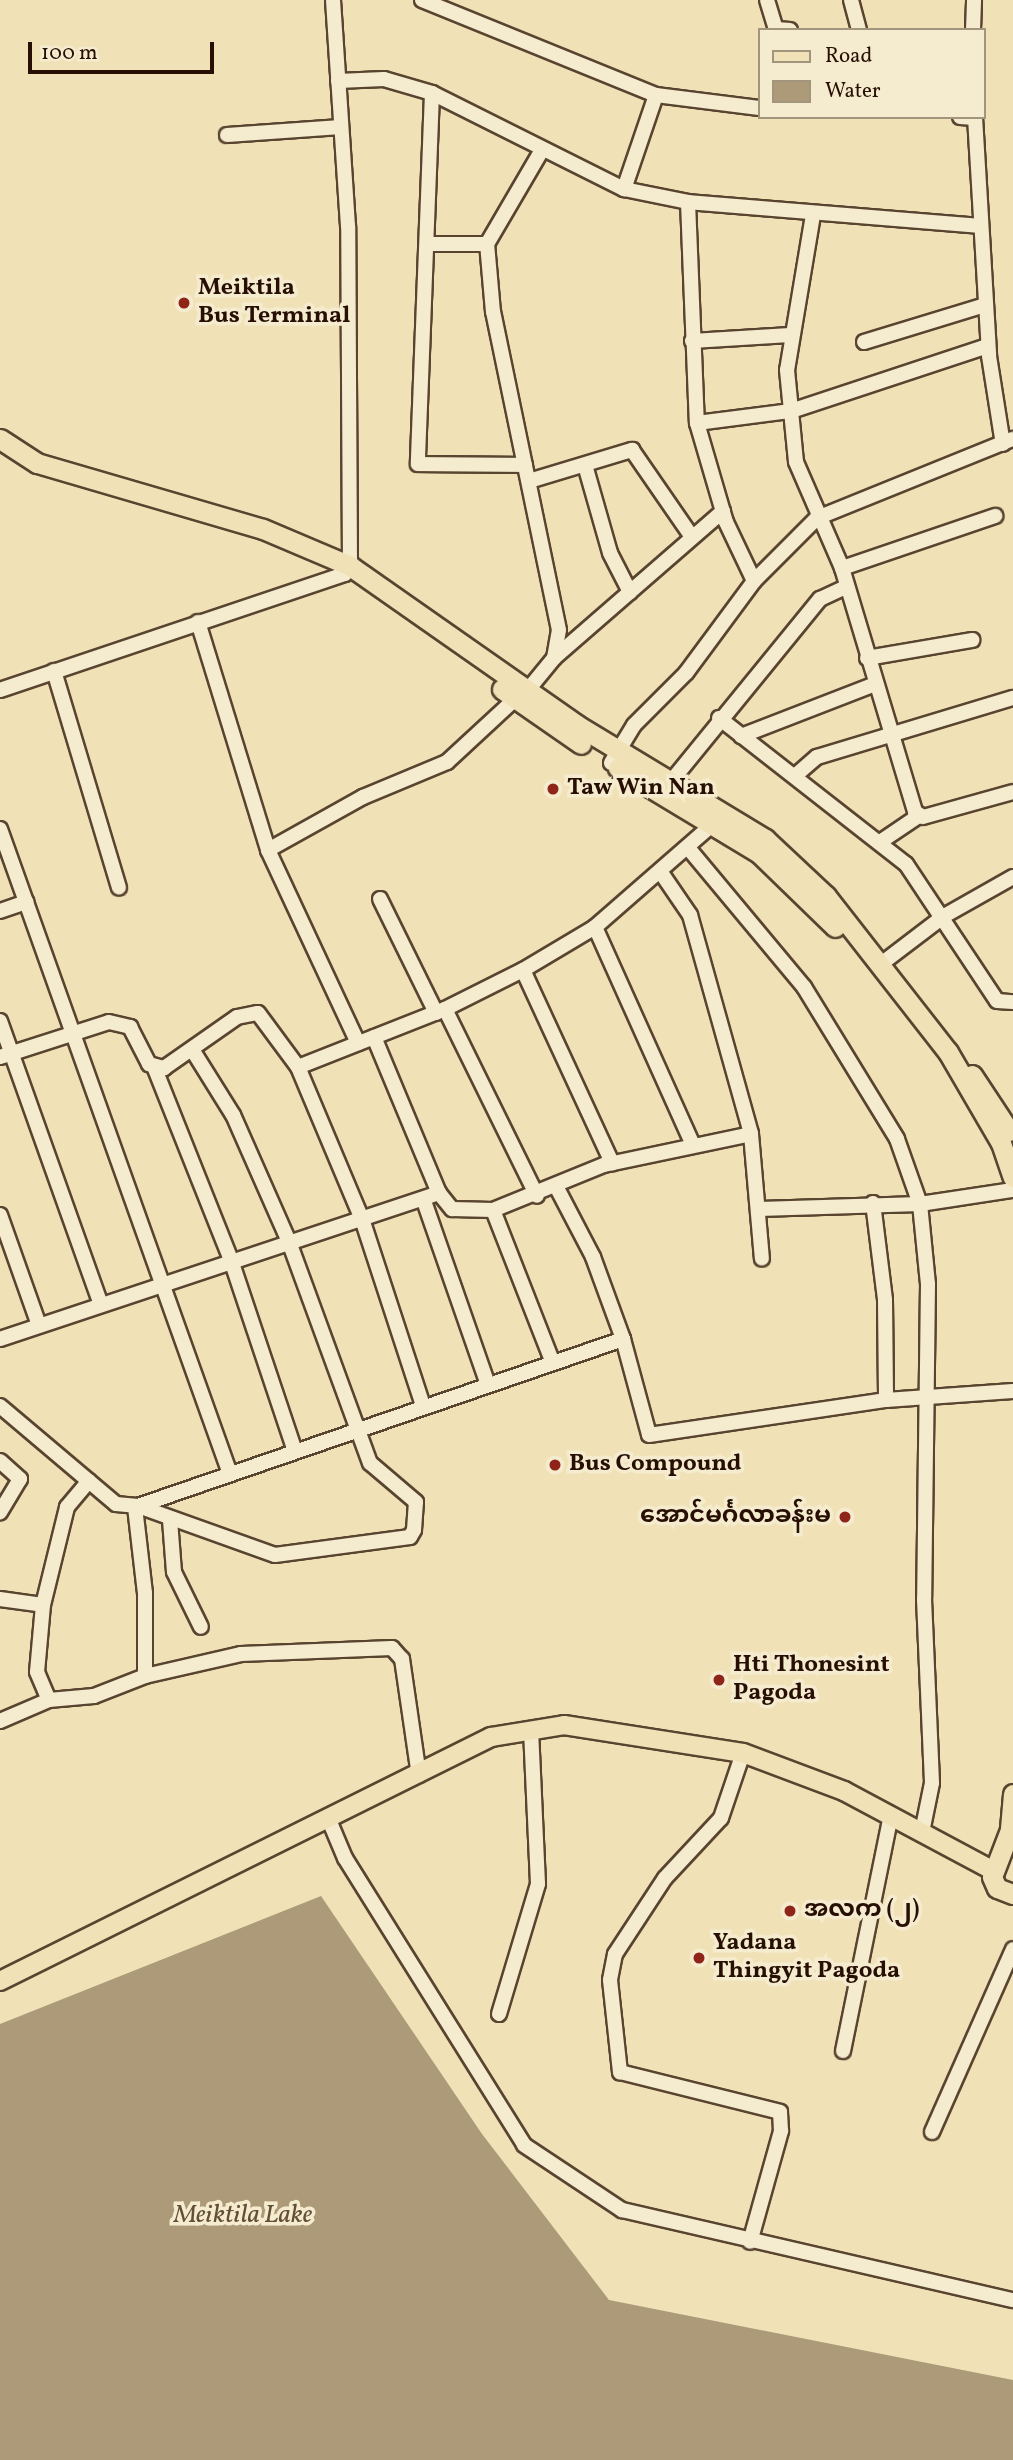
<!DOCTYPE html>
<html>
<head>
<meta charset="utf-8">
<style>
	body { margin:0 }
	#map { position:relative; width:1013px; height:2460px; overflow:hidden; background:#f0e1b6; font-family:Vollkorn,"Noto Sans Myanmar",serif }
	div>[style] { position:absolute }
	.water>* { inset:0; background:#ac9a79 }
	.roads { filter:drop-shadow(2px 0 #594430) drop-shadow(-2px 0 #594430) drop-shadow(0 2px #594430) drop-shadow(0 -2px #594430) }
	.minor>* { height:14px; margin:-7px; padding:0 7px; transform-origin:7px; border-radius:7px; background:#f5ecd0 }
	.major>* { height:18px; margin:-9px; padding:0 9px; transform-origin:9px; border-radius:9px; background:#f0e1b6 }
	.highway>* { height:19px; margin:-9.5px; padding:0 9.5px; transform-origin:9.5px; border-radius:9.5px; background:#f0e1b6 }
	.dots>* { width:19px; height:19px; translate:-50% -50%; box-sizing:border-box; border:4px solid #f5ecd0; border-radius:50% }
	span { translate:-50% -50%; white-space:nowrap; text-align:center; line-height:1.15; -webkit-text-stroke:7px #f5ecd0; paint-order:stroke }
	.poi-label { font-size:24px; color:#271003; font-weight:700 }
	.left { translate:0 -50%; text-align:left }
	.right { translate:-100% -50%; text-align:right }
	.water-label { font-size:26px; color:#634e38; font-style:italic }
	.legend { position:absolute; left:758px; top:28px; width:228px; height:91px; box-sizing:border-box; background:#f5ecd0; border:2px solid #a3947e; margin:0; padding:9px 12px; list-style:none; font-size:21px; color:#271003 }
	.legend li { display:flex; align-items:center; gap:14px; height:35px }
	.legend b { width:35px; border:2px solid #a3947e }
	.scale { position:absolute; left:28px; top:42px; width:186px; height:32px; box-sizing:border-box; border:4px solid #271003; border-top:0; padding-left:9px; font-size:21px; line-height:24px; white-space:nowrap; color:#271003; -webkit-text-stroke:5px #f5ecd0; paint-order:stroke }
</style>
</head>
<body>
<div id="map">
	<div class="water">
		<i style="clip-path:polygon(321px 1896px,482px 2134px,609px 2300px,1013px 2380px,1013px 2460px,0 2460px,0 2024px)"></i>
	</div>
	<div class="roads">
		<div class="minor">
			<i style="left:422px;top:0;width:253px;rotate:22.1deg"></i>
			<i style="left:656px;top:95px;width:104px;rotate:7.2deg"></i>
			<i style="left:767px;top:0;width:30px;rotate:73deg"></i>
			<i style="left:776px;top:29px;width:14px;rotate:4deg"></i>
			<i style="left:851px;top:0;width:31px;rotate:75deg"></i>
			<i style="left:973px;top:30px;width:30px;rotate:-88deg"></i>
			<i style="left:338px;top:81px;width:46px;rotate:-2.5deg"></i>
			<i style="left:384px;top:79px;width:50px;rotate:16.3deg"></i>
			<i style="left:432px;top:93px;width:215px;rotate:26.6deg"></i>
			<i style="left:624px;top:189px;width:65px;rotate:11.5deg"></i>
			<i style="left:688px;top:202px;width:293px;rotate:4.7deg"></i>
			<i style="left:432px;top:93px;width:371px;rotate:92.2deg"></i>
			<i style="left:418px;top:464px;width:107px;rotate:0.5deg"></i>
			<i style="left:960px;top:117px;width:15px;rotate:4deg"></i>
			<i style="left:975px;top:117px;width:239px;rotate:86.6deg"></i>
			<i style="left:989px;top:356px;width:89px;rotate:81deg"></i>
			<i style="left:227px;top:135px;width:114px;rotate:-4deg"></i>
			<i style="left:624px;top:189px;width:99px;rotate:-71.2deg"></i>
			<i style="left:688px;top:202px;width:221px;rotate:87.7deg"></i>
			<i style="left:697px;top:423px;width:103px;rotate:73.7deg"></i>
			<i style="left:726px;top:522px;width:65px;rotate:64.6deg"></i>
			<i style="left:813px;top:215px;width:157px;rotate:99.5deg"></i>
			<i style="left:787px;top:370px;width:92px;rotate:84.4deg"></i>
			<i style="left:796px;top:462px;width:116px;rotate:66.5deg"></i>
			<i style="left:842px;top:568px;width:255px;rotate:73.3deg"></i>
			<i style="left:915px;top:812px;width:9px;rotate:32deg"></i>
			<i style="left:923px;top:817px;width:93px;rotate:-15.5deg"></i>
			<i style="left:428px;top:244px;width:59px"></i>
			<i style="left:692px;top:341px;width:98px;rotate:-3.5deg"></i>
			<i style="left:864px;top:342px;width:127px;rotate:-17deg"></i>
			<i style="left:697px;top:423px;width:95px;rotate:-7.3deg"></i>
			<i style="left:791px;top:411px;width:207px;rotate:-18.3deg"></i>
			<i style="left:585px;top:465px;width:91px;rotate:74.1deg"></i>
			<i style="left:610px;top:553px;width:44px;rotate:62.9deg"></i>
			<i style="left:529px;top:481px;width:108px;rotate:-16.8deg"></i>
			<i style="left:632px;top:450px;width:106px;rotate:55.4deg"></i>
			<i style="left:842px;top:568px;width:162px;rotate:-18.8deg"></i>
			<i style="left:198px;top:622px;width:239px;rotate:72.9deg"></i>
			<i style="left:268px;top:850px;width:213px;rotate:65deg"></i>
			<i style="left:554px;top:658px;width:224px;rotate:-41deg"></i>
			<i style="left:867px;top:658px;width:107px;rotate:-9.7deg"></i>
			<i style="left:54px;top:671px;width:226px;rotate:73.3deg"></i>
			<i style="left:0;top:690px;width:364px;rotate:-18.6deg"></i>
			<i style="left:345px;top:574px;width:9px;rotate:-58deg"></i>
			<i style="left:350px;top:566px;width:340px;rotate:-90.3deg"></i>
			<i style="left:348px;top:226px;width:226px;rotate:-93.8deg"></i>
			<i style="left:527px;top:691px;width:43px;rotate:-50.7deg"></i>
			<i style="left:554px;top:658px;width:28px;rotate:-80deg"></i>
			<i style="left:559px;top:630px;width:325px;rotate:-101.7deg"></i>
			<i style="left:493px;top:312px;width:68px;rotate:-95deg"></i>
			<i style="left:487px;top:244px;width:109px;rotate:-59.7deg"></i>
			<i style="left:719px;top:718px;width:237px;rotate:38deg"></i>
			<i style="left:906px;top:864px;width:164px;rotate:56.4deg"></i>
			<i style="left:997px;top:1001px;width:16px;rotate:4deg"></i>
			<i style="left:741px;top:736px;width:144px;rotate:-21.2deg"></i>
			<i style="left:611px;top:763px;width:44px;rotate:-58.8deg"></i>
			<i style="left:634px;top:725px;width:74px;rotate:-45deg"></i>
			<i style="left:686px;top:673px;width:114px;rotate:-53.5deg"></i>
			<i style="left:754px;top:581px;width:89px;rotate:-45deg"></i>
			<i style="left:817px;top:518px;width:211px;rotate:-22deg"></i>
			<i style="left:796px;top:775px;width:28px;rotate:-41deg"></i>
			<i style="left:817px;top:757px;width:205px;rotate:-16.8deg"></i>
			<i style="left:669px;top:784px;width:239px;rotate:-50.8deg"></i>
			<i style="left:820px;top:599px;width:29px;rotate:-25deg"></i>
			<i style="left:0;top:829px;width:685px;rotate:70.37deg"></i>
			<i style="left:880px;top:842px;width:48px;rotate:-34deg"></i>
			<i style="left:689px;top:849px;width:180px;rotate:50.2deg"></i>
			<i style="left:804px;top:987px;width:178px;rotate:58.5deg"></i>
			<i style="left:897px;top:1139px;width:69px;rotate:70.5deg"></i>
			<i style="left:920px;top:1204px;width:80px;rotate:84.3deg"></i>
			<i style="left:928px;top:1284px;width:315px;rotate:90.7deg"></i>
			<i style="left:924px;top:1599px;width:184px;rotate:87.5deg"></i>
			<i style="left:932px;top:1783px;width:50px;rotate:101.5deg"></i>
			<i style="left:268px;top:850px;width:109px;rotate:-29.2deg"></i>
			<i style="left:363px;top:797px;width:91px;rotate:-22.6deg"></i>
			<i style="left:447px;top:762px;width:93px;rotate:-42.8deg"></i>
			<i style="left:662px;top:874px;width:50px;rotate:55.7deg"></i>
			<i style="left:690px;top:915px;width:227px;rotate:74.4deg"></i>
			<i style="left:751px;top:1134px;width:125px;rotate:85deg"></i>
			<i style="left:380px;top:899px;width:127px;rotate:63.8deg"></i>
			<i style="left:0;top:911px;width:28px;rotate:-19deg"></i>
			<i style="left:595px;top:927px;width:237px;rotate:65.8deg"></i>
			<i style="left:881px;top:964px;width:79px;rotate:-37.3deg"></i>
			<i style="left:944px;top:916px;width:79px;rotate:-29.5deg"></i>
			<i style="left:523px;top:970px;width:213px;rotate:65.2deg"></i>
			<i style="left:445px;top:1009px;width:208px;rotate:63.8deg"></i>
			<i style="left:0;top:1021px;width:301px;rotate:70.4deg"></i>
			<i style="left:374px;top:1037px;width:169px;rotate:67.4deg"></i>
			<i style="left:0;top:1057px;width:114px;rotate:-17.8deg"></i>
			<i style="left:109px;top:1022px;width:22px;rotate:13deg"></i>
			<i style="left:130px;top:1027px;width:42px;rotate:62.8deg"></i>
			<i style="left:149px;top:1064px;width:16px;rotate:15deg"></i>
			<i style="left:164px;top:1068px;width:89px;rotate:-34.9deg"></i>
			<i style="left:237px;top:1017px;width:21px;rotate:-11deg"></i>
			<i style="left:258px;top:1013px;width:67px;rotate:53.5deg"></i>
			<i style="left:298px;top:1067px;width:158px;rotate:-21.5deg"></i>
			<i style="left:445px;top:1009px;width:87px;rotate:-26.6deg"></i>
			<i style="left:523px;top:970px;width:84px;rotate:-30.8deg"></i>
			<i style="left:595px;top:927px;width:164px;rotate:-41.1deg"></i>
			<i style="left:298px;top:1067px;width:168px;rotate:67.2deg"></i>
			<i style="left:363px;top:1222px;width:194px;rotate:71.9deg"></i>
			<i style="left:155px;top:1069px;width:206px;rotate:68.3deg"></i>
			<i style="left:231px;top:1260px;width:201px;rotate:71.5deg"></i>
			<i style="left:557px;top:1188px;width:78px;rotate:62.4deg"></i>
			<i style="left:593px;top:1257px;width:87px;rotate:69.9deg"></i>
			<i style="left:623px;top:1339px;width:99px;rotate:74.8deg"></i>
			<i style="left:649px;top:1435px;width:240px;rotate:-8.4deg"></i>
			<i style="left:886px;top:1400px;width:127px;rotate:-4.1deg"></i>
			<i style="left:424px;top:1201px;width:195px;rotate:70.8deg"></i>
			<i style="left:873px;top:1203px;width:98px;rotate:82.9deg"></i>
			<i style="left:885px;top:1300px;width:100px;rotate:89.4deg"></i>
			<i style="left:759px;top:1209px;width:161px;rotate:-1.8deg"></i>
			<i style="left:920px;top:1204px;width:94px;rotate:-8.6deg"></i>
			<i style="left:493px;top:1210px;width:164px;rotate:68.6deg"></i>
			<i style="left:0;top:1215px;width:117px;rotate:70.5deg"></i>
			<i style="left:0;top:1339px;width:463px;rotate:-18.4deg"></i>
			<i style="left:439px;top:1193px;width:21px;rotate:51deg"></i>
			<i style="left:452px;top:1209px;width:41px;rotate:1.4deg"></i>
			<i style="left:493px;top:1210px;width:120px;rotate:-22.1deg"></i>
			<i style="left:604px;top:1165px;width:150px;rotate:-11.9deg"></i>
			<i style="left:0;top:1406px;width:152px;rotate:40.2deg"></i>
			<i style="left:116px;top:1504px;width:22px;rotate:5deg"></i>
			<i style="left:138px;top:1506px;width:513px;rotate:-19deg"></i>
			<i style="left:0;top:1461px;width:27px;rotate:42deg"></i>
			<i style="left:20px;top:1479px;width:39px;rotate:121deg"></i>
			<i style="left:138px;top:1506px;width:145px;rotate:19.7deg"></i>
			<i style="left:275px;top:1555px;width:136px;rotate:-7.6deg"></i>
			<i style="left:410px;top:1537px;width:8px;rotate:-60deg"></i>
			<i style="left:414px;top:1530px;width:28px;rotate:-86deg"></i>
			<i style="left:416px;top:1502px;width:60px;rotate:-139.7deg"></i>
			<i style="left:370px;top:1463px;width:233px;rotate:-110.1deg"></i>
			<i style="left:290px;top:1244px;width:141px;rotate:-113.8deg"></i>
			<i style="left:233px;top:1115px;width:75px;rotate:-122deg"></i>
			<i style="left:135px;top:1507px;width:87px;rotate:83.4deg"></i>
			<i style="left:145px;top:1593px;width:83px;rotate:90deg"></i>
			<i style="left:170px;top:1520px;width:52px;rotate:85.6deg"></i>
			<i style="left:174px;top:1572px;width:61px;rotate:63.9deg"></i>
			<i style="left:0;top:1599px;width:43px;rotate:7.9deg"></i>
			<i style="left:43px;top:1605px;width:67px;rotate:95.1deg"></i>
			<i style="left:37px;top:1672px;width:30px;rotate:67deg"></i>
			<i style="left:43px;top:1605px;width:101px;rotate:-76.2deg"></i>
			<i style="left:67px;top:1507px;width:34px;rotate:-50deg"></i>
			<i style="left:0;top:1721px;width:53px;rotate:-23.2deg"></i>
			<i style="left:49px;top:1700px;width:45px;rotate:-5.1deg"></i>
			<i style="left:94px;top:1696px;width:55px;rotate:-21.4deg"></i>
			<i style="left:145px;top:1676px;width:98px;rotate:-12.9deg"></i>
			<i style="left:241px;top:1654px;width:151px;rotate:-2.3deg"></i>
			<i style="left:392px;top:1648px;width:15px;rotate:48deg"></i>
			<i style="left:402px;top:1659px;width:117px;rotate:81.7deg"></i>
			<i style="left:743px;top:1753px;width:69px;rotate:108.7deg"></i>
			<i style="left:721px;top:1818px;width:82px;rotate:133deg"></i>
			<i style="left:665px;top:1878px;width:91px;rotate:123.3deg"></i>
			<i style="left:615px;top:1954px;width:26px;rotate:101deg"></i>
			<i style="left:610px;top:1980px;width:93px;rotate:83.8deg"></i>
			<i style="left:620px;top:2072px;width:165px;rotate:14deg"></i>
			<i style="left:780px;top:2112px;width:19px;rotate:87deg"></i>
			<i style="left:781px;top:2131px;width:115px;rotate:105.6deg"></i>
			<i style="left:329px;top:1820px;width:41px;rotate:67.2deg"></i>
			<i style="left:345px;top:1858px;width:338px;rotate:58deg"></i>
			<i style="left:524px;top:2145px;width:118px;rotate:33.6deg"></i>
			<i style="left:622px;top:2210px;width:401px;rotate:13deg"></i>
			<i style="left:499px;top:2014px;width:136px;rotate:-73.3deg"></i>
			<i style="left:538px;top:1884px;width:155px;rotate:-92.6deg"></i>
			<i style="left:843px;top:2051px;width:240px;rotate:-78.5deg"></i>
			<i style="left:932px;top:2132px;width:200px;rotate:-66.1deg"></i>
		</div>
		<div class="major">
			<i style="left:0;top:1981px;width:548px;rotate:-26.42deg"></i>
			<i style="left:491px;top:1737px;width:74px;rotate:-9.3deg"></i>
			<i style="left:564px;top:1725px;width:181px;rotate:8.9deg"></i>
			<i style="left:743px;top:1753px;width:108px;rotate:20.6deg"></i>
			<i style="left:844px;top:1791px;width:168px;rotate:28.1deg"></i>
		</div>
		<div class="highway">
			<i style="left:0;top:439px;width:44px;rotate:33deg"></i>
			<i style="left:37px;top:463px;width:235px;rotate:16.3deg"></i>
			<i style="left:263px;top:529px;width:95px;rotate:23deg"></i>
			<i style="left:350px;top:566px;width:277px;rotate:35deg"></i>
			<i style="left:577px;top:725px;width:220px;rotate:31.2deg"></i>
			<i style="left:765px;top:839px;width:83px;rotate:43.1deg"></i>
			<i style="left:826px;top:896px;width:198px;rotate:52deg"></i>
			<i style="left:948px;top:1052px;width:105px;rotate:59.8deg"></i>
			<i style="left:1001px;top:1143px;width:36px;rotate:71deg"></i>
			<i style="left:502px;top:689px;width:96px;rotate:34.8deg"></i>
			<i style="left:618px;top:768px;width:165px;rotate:31.1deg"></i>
			<i style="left:759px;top:853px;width:106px;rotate:44.2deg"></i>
			<i style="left:972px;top:1075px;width:67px;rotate:56.5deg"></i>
			<i style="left:1013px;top:1794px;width:36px;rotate:95deg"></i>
			<i style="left:1010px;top:1830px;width:50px;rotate:111deg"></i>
			<i style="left:992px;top:1877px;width:12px;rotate:66deg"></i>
			<i style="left:997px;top:1888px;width:17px;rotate:21deg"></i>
		</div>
	</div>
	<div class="dots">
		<i style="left:184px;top:303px;background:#8f2418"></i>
		<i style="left:553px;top:789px;background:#8f2418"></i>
		<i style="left:555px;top:1465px;background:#8f2418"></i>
		<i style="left:845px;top:1517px;background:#8f2418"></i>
		<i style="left:719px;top:1680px;background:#8f2418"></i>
		<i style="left:790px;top:1911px;background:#8f2418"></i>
		<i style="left:699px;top:1958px;background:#8f2418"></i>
	</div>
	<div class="poi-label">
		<span class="left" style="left:198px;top:303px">Meiktila<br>Bus Terminal</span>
		<span class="left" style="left:567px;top:789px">Taw Win Nan</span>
		<span class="left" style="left:569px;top:1465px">Bus Compound</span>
		<span class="right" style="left:831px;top:1517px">အောင်မင်္ဂလာခန်းမ</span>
		<span class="left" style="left:733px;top:1680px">Hti Thonesint<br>Pagoda</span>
		<span class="left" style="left:804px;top:1911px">အလက (၂)</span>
		<span class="left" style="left:713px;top:1958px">Yadana<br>Thingyit Pagoda</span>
	</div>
	<div class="water-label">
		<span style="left:243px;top:2216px">Meiktila Lake</span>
	</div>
	<ul class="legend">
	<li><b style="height:9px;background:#f0e1b6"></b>Road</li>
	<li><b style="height:19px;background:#ac9a79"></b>Water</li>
	</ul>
	<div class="scale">100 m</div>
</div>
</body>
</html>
